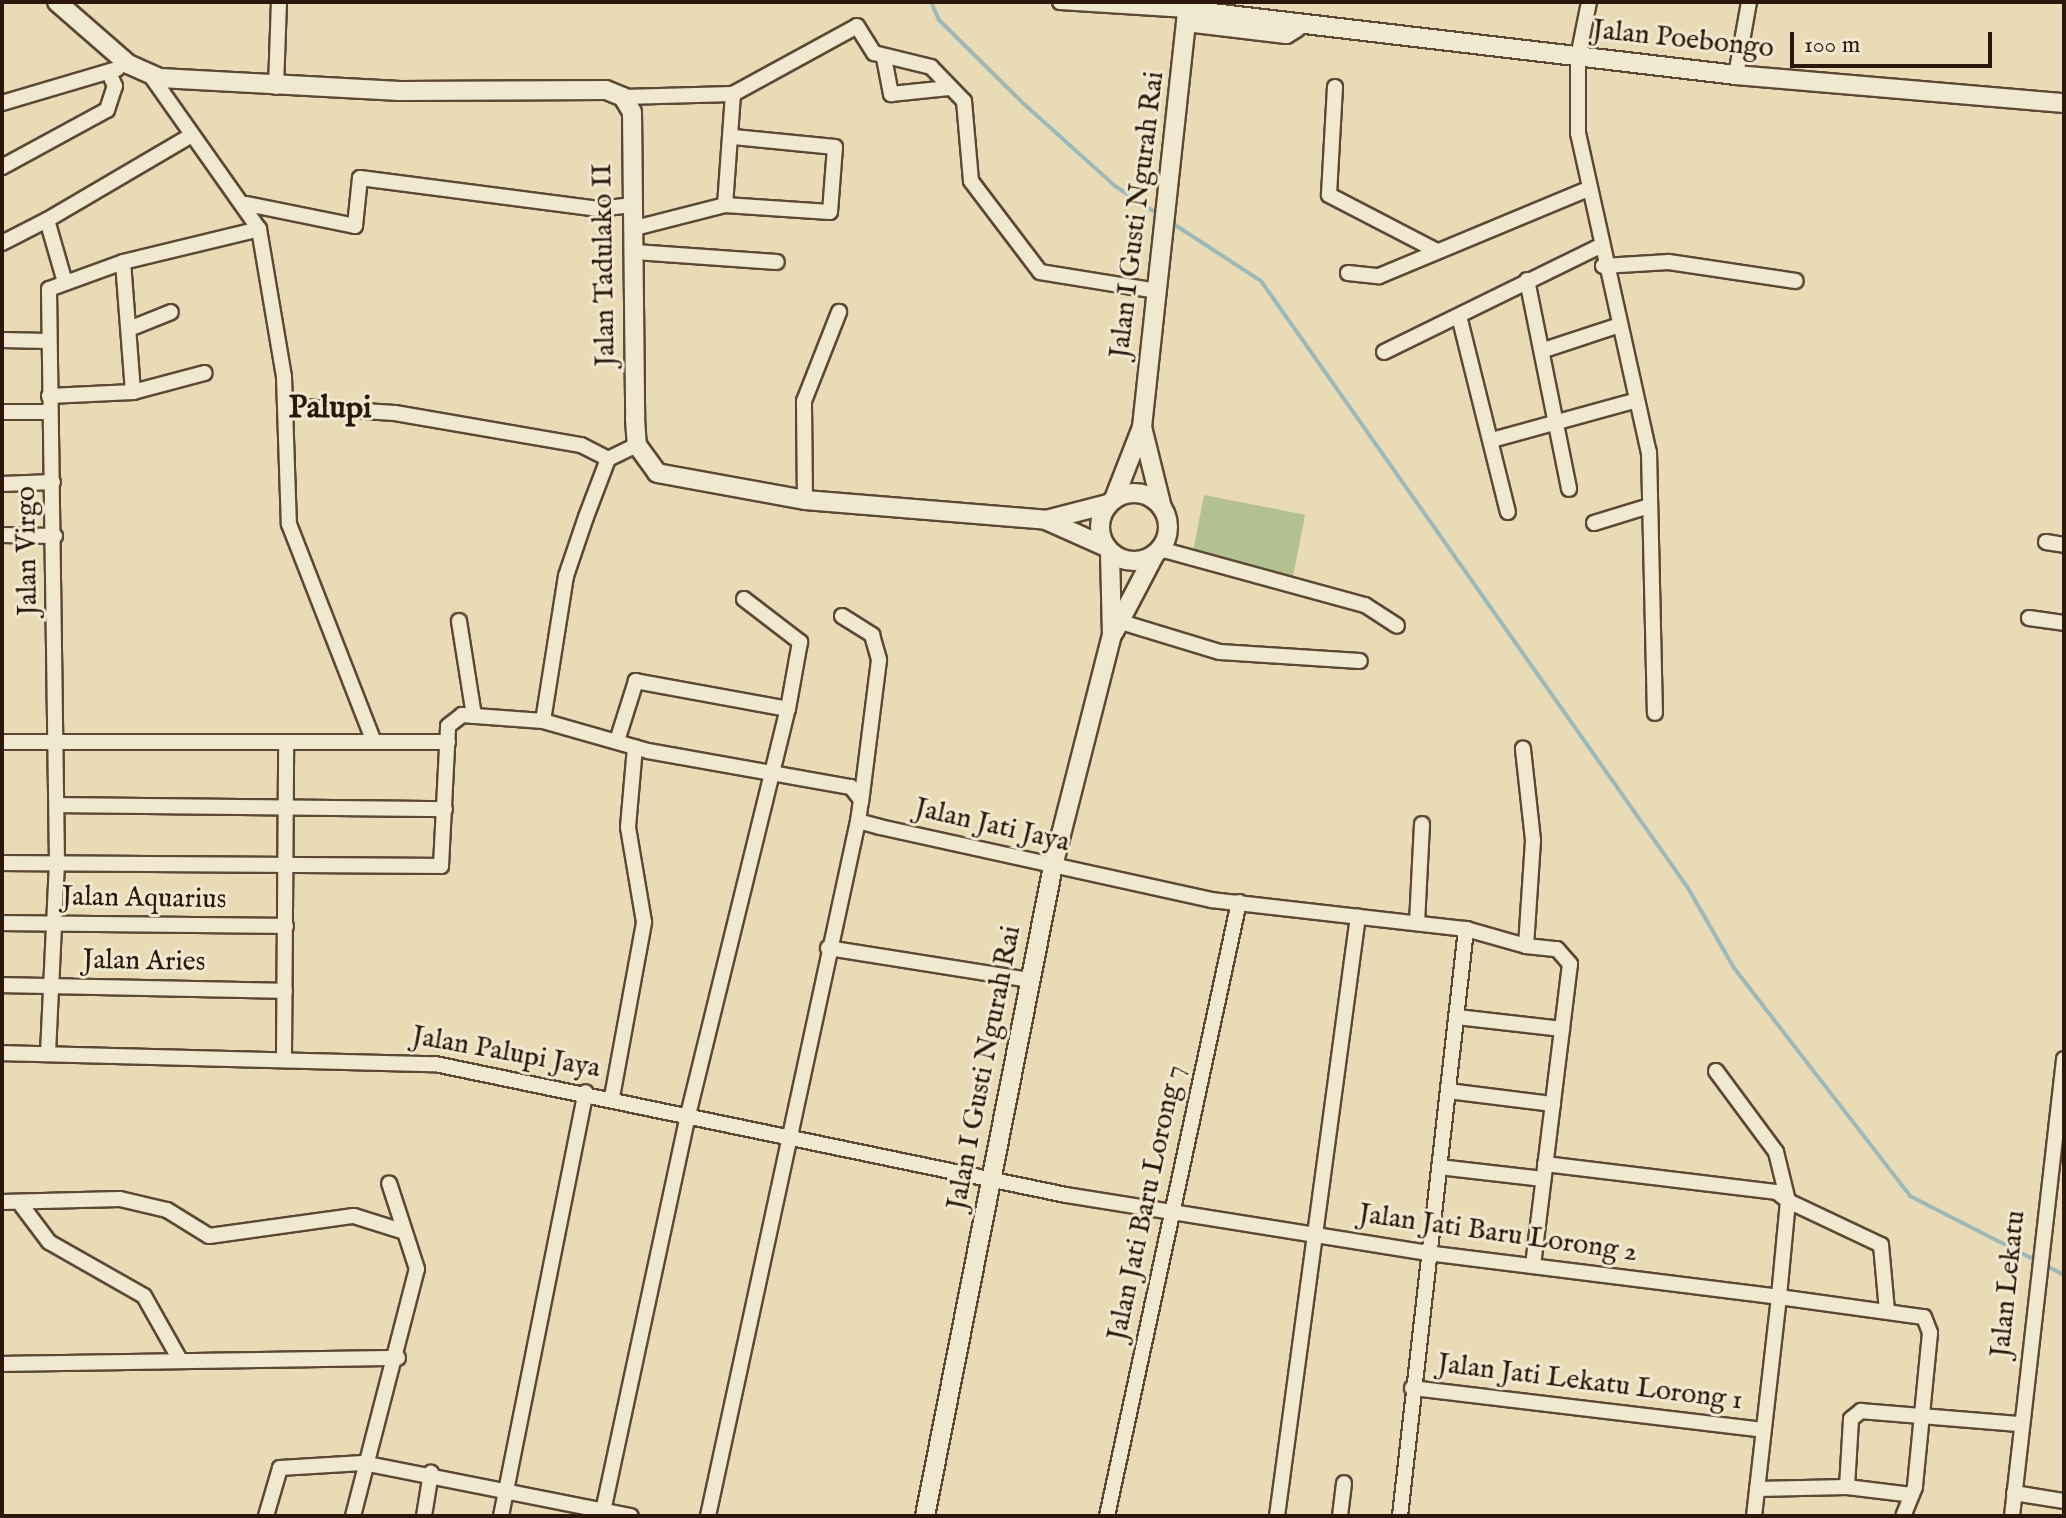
<!DOCTYPE html>
<html>
<head>
<meta charset="utf-8">
<style>
	body { margin:0 }
	#map { position:relative; width:2066px; height:1518px; overflow:hidden; background:#eadbb7; font-family:"IM FELL English",serif }
	div>[style] { position:absolute }
	.green>* { inset:0; background:#b3c191; transform-origin:0 0 }
	.stream>* { height:4px; margin:-2px; padding:0 2px; transform-origin:2px; border-radius:2px; background:#9bb9b8 }
	.roads { filter:drop-shadow(2px 0 #5b4935) drop-shadow(-2px 0 #5b4935) drop-shadow(0 2px #5b4935) drop-shadow(0 -2px #5b4935) }
	.minor>* { height:14px; margin:-7px; padding:0 7px; transform-origin:7px; border-radius:7px; background:#f1e8d0 }
	.secondary>* { height:18px; margin:-9px; padding:0 9px; transform-origin:9px; border-radius:9px; background:#f1e8d0 }
	.secondary>.ring { margin:-9px; padding:0; box-sizing:content-box; background:none; border:18px solid #f1e8d0; border-radius:50% }
	span { translate:-50% -50%; white-space:nowrap; text-align:center; line-height:1.15; -webkit-text-stroke:6px #f1e8d0; paint-order:stroke }
	.street-label { font-size:28px; color:#2b180a }
	.quarter-label { font-size:32px; color:#2b180a; font-weight:700 }
	.frame { position:absolute; inset:0; border:4px solid #2b180a; pointer-events:none }
	.scale { position:absolute; left:1790px; top:32px; width:202px; height:36px; box-sizing:border-box; border:4px solid #2b180a; border-top:0; padding-left:10px; font-size:24px; line-height:28px; white-space:nowrap; color:#2b180a; -webkit-text-stroke:6px #f1e8d0; paint-order:stroke }
</style>
</head>
<body>
<div id="map">
	<div class="green">
		<i style="left:1204px;top:495px;width:103px;height:68px;rotate:11deg"></i>
	</div>
	<div class="stream">
		<i style="left:931px;top:2px;width:20px;rotate:66deg"></i>
		<i style="left:939px;top:20px;width:120px;rotate:44.7deg"></i>
		<i style="left:1024px;top:104px;width:122px;rotate:42deg"></i>
		<i style="left:1115px;top:186px;width:51px;rotate:33.1deg"></i>
		<i style="left:1169px;top:221px;width:110px;rotate:33.1deg"></i>
		<i style="left:1261px;top:281px;width:742px;rotate:54.88deg"></i>
		<i style="left:1688px;top:888px;width:92px;rotate:60.1deg"></i>
		<i style="left:1734px;top:968px;width:288px;rotate:52.3deg"></i>
		<i style="left:1910px;top:1196px;width:143px;rotate:27.1deg"></i>
		<i style="left:2045px;top:1265px;width:21px;rotate:28deg"></i>
	</div>
	<div class="roads">
		<div class="minor">
			<i style="left:1060px;top:2px;width:127px;rotate:3.6deg"></i>
			<i style="left:1589px;top:2px;width:56px;rotate:101.3deg"></i>
			<i style="left:1578px;top:57px;width:76px;rotate:90deg"></i>
			<i style="left:1578px;top:133px;width:327px;rotate:77.5deg"></i>
			<i style="left:1649px;top:452px;width:261px;rotate:88.7deg"></i>
			<i style="left:884px;top:58px;width:37px;rotate:79deg"></i>
			<i style="left:891px;top:94px;width:58px;rotate:-5.9deg"></i>
			<i style="left:1736px;top:75px;width:74px;rotate:-79.9deg"></i>
			<i style="left:151px;top:76px;width:187px;rotate:54.8deg"></i>
			<i style="left:259px;top:229px;width:150px;rotate:80.4deg"></i>
			<i style="left:284px;top:377px;width:147px;rotate:88.1deg"></i>
			<i style="left:289px;top:524px;width:232px;rotate:68.7deg"></i>
			<i style="left:276px;top:87px;width:85px;rotate:-88deg"></i>
			<i style="left:1335px;top:87px;width:108px;rotate:93.2deg"></i>
			<i style="left:1329px;top:195px;width:122px;rotate:27.4deg"></i>
			<i style="left:733px;top:94px;width:111px;rotate:94.1deg"></i>
			<i style="left:725px;top:205px;width:105px;rotate:3.8deg"></i>
			<i style="left:830px;top:212px;width:65px;rotate:-85.6deg"></i>
			<i style="left:835px;top:147px;width:102px;rotate:-174.4deg"></i>
			<i style="left:623px;top:97px;width:110px;rotate:-1.6deg"></i>
			<i style="left:733px;top:94px;width:141px;rotate:-28.7deg"></i>
			<i style="left:857px;top:26px;width:32px;rotate:58deg"></i>
			<i style="left:874px;top:53px;width:59px;rotate:13.8deg"></i>
			<i style="left:931px;top:67px;width:47px;rotate:45.9deg"></i>
			<i style="left:964px;top:101px;width:80px;rotate:85deg"></i>
			<i style="left:971px;top:181px;width:114px;rotate:52.8deg"></i>
			<i style="left:1040px;top:272px;width:119px;rotate:9.2deg"></i>
			<i style="left:2px;top:103px;width:120px;rotate:-16.5deg"></i>
			<i style="left:2px;top:167px;width:119px;rotate:-28.5deg"></i>
			<i style="left:107px;top:110px;width:25px;rotate:-72deg"></i>
			<i style="left:115px;top:86px;width:14px;rotate:-115deg"></i>
			<i style="left:247px;top:204px;width:110px;rotate:11.5deg"></i>
			<i style="left:355px;top:226px;width:48px;rotate:-84.1deg"></i>
			<i style="left:360px;top:178px;width:241px;rotate:7.4deg"></i>
			<i style="left:599px;top:209px;width:34px;rotate:-7deg"></i>
			<i style="left:47px;top:220px;width:168px;rotate:-30.4deg"></i>
			<i style="left:635px;top:228px;width:93px;rotate:-14.3deg"></i>
			<i style="left:2px;top:243px;width:51px;rotate:-27.1deg"></i>
			<i style="left:47px;top:220px;width:61px;rotate:73.9deg"></i>
			<i style="left:635px;top:252px;width:142px;rotate:4deg"></i>
			<i style="left:1603px;top:266px;width:66px;rotate:-3.5deg"></i>
			<i style="left:1669px;top:262px;width:128px;rotate:8.5deg"></i>
			<i style="left:1348px;top:273px;width:31px;rotate:6deg"></i>
			<i style="left:1379px;top:276px;width:224px;rotate:-22.6deg"></i>
			<i style="left:1527px;top:280px;width:213px;rotate:78.6deg"></i>
			<i style="left:1459px;top:316px;width:202px;rotate:76deg"></i>
			<i style="left:129px;top:329px;width:45px;rotate:-22deg"></i>
			<i style="left:2px;top:340px;width:46px;rotate:1.2deg"></i>
			<i style="left:1544px;top:350px;width:77px;rotate:-18.2deg"></i>
			<i style="left:1384px;top:352px;width:238px;rotate:-26.1deg"></i>
			<i style="left:133px;top:392px;width:74px;rotate:-14.8deg"></i>
			<i style="left:49px;top:396px;width:84px;rotate:-2.7deg"></i>
			<i style="left:133px;top:392px;width:130px;rotate:-94.4deg"></i>
			<i style="left:286px;top:406px;width:109px;rotate:3.7deg"></i>
			<i style="left:395px;top:413px;width:189px;rotate:9.8deg"></i>
			<i style="left:581px;top:445px;width:30px;rotate:27deg"></i>
			<i style="left:2px;top:412px;width:47px"></i>
			<i style="left:1492px;top:440px;width:150px;rotate:-15.4deg"></i>
			<i style="left:2px;top:484px;width:51px;rotate:-2.2deg"></i>
			<i style="left:805px;top:500px;width:99px;rotate:-90.6deg"></i>
			<i style="left:804px;top:401px;width:96px;rotate:-68.5deg"></i>
			<i style="left:1594px;top:523px;width:54px;rotate:-17.1deg"></i>
			<i style="left:2px;top:535px;width:53px;rotate:1.1deg"></i>
			<i style="left:2046px;top:542px;width:18px;rotate:9deg"></i>
			<i style="left:1160px;top:549px;width:213px;rotate:15.3deg"></i>
			<i style="left:1365px;top:605px;width:38px;rotate:33deg"></i>
			<i style="left:744px;top:599px;width:71px;rotate:37.5deg"></i>
			<i style="left:800px;top:642px;width:68px;rotate:100.2deg"></i>
			<i style="left:842px;top:616px;width:36px;rotate:32deg"></i>
			<i style="left:872px;top:635px;width:26px;rotate:74deg"></i>
			<i style="left:879px;top:660px;width:144px;rotate:97.2deg"></i>
			<i style="left:2029px;top:618px;width:35px;rotate:8deg"></i>
			<i style="left:459px;top:621px;width:96px;rotate:81deg"></i>
			<i style="left:1121px;top:622px;width:103px;rotate:16.9deg"></i>
			<i style="left:1220px;top:652px;width:140px;rotate:3.7deg"></i>
			<i style="left:543px;top:721px;width:109px;rotate:15.9deg"></i>
			<i style="left:648px;top:751px;width:206px;rotate:10.1deg"></i>
			<i style="left:851px;top:787px;width:16px;rotate:52deg"></i>
			<i style="left:861px;top:800px;width:21px;rotate:98deg"></i>
			<i style="left:858px;top:821px;width:23px;rotate:15deg"></i>
			<i style="left:880px;top:827px;width:339px;rotate:12.4deg"></i>
			<i style="left:1211px;top:900px;width:257px;rotate:6.5deg"></i>
			<i style="left:1466px;top:929px;width:62px;rotate:15.8deg"></i>
			<i style="left:1526px;top:946px;width:106px;rotate:-86.2deg"></i>
			<i style="left:1533px;top:840px;width:92px;rotate:-96.3deg"></i>
			<i style="left:2px;top:742px;width:446px"></i>
			<i style="left:58px;top:805px;width:387px;rotate:0.6deg"></i>
			<i style="left:2px;top:863px;width:439px;rotate:0.4deg"></i>
			<i style="left:441px;top:866px;width:140px;rotate:-87.1deg"></i>
			<i style="left:448px;top:726px;width:18px;rotate:-38deg"></i>
			<i style="left:462px;top:715px;width:81px;rotate:4.2deg"></i>
			<i style="left:543px;top:721px;width:147px;rotate:-81deg"></i>
			<i style="left:566px;top:576px;width:62px;rotate:-71.3deg"></i>
			<i style="left:586px;top:517px;width:62px;rotate:-69.2deg"></i>
			<i style="left:608px;top:459px;width:32px;rotate:-26deg"></i>
			<i style="left:2px;top:923px;width:284px;rotate:0.6deg"></i>
			<i style="left:1417px;top:923px;width:99px;rotate:-87.1deg"></i>
			<i style="left:1526px;top:946px;width:31px;rotate:6deg"></i>
			<i style="left:1557px;top:949px;width:20px;rotate:49deg"></i>
			<i style="left:1570px;top:964px;width:304px;rotate:97deg"></i>
			<i style="left:828px;top:948px;width:206px;rotate:9deg"></i>
			<i style="left:2px;top:985px;width:283px;rotate:1.2deg"></i>
			<i style="left:1457px;top:1017px;width:106px;rotate:6.5deg"></i>
			<i style="left:2px;top:1053px;width:433px;rotate:1.5deg"></i>
			<i style="left:435px;top:1064px;width:644px;rotate:11.73deg"></i>
			<i style="left:1066px;top:1195px;width:366px;rotate:9.1deg"></i>
			<i style="left:1427px;top:1253px;width:355px;rotate:7.1deg"></i>
			<i style="left:1779px;top:1297px;width:220px;rotate:96.5deg"></i>
			<i style="left:48px;top:1053px;width:190px;rotate:-87.3deg"></i>
			<i style="left:57px;top:863px;width:574px;rotate:-90.8deg"></i>
			<i style="left:49px;top:289px;width:79px;rotate:-20deg"></i>
			<i style="left:123px;top:262px;width:140px;rotate:-13.6deg"></i>
			<i style="left:284px;top:1056px;width:311px;rotate:-89.6deg"></i>
			<i style="left:1716px;top:1071px;width:101px;rotate:53.5deg"></i>
			<i style="left:1776px;top:1152px;width:50px;rotate:76.2deg"></i>
			<i style="left:1788px;top:1201px;width:103px;rotate:25.3deg"></i>
			<i style="left:1881px;top:1245px;width:66px;rotate:84.8deg"></i>
			<i style="left:1448px;top:1091px;width:106px;rotate:7.1deg"></i>
			<i style="left:612px;top:1097px;width:178px;rotate:-79.6deg"></i>
			<i style="left:644px;top:922px;width:96px;rotate:-99.6deg"></i>
			<i style="left:628px;top:827px;width:80px;rotate:-85deg"></i>
			<i style="left:1545px;top:1164px;width:234px;rotate:6.9deg"></i>
			<i style="left:1777px;top:1192px;width:14px;rotate:39deg"></i>
			<i style="left:1788px;top:1201px;width:96px;rotate:95.4deg"></i>
			<i style="left:1779px;top:1297px;width:146px;rotate:7.9deg"></i>
			<i style="left:1924px;top:1317px;width:17px;rotate:69deg"></i>
			<i style="left:1930px;top:1333px;width:155px;rotate:95.6deg"></i>
			<i style="left:1915px;top:1487px;width:31px;rotate:112deg"></i>
			<i style="left:1439px;top:1167px;width:105px;rotate:6.6deg"></i>
			<i style="left:2px;top:1202px;width:118px;rotate:-1.5deg"></i>
			<i style="left:120px;top:1199px;width:48px;rotate:13.2deg"></i>
			<i style="left:167px;top:1210px;width:49px;rotate:31.8deg"></i>
			<i style="left:209px;top:1236px;width:146px;rotate:-7.9deg"></i>
			<i style="left:354px;top:1216px;width:50px;rotate:17.4deg"></i>
			<i style="left:22px;top:1206px;width:45px;rotate:53.1deg"></i>
			<i style="left:49px;top:1242px;width:109px;rotate:29.6deg"></i>
			<i style="left:144px;top:1296px;width:71px;rotate:60.6deg"></i>
			<i style="left:2px;top:1364px;width:396px;rotate:-0.9deg"></i>
			<i style="left:1412px;top:1388px;width:353px;rotate:6.8deg"></i>
			<i style="left:1847px;top:1487px;width:65px;rotate:7deg"></i>
			<i style="left:1757px;top:1489px;width:90px;rotate:-1.3deg"></i>
			<i style="left:1847px;top:1487px;width:68px;rotate:-86.6deg"></i>
			<i style="left:1851px;top:1419px;width:13px;rotate:-39deg"></i>
			<i style="left:1861px;top:1411px;width:160px;rotate:4.7deg"></i>
			<i style="left:2014px;top:1493px;width:51px;rotate:9.1deg"></i>
			<i style="left:266px;top:1516px;width:50px;rotate:-73.7deg"></i>
			<i style="left:280px;top:1468px;width:83px;rotate:-3.4deg"></i>
			<i style="left:363px;top:1463px;width:273px;rotate:11.2deg"></i>
			<i style="left:353px;top:1516px;width:255px;rotate:-75.5deg"></i>
			<i style="left:417px;top:1269px;width:90px;rotate:-108deg"></i>
			<i style="left:424px;top:1516px;width:44px;rotate:-80.8deg"></i>
			<i style="left:501px;top:1516px;width:432px;rotate:-78.7deg"></i>
			<i style="left:602px;top:1516px;width:410px;rotate:-77.9deg"></i>
			<i style="left:688px;top:1115px;width:418px;rotate:-76.2deg"></i>
			<i style="left:788px;top:709px;width:155px;rotate:-169.6deg"></i>
			<i style="left:636px;top:681px;width:63px;rotate:107.6deg"></i>
			<i style="left:708px;top:1516px;width:711px;rotate:-77.82deg"></i>
			<i style="left:1107px;top:1516px;width:628px;rotate:-77.87deg"></i>
			<i style="left:1277px;top:1516px;width:605px;rotate:-82.31deg"></i>
			<i style="left:1340px;top:1516px;width:33px;rotate:-83deg"></i>
			<i style="left:1400px;top:1516px;width:591px;rotate:-83.58deg"></i>
			<i style="left:2012px;top:1516px;width:460px;rotate:-83.5deg"></i>
		</div>
		<div class="secondary">
			<i style="left:57px;top:2px;width:94px;rotate:41.1deg"></i>
			<i style="left:128px;top:64px;width:35px;rotate:24deg"></i>
			<i style="left:160px;top:78px;width:240px;rotate:3.1deg"></i>
			<i style="left:400px;top:91px;width:206px;rotate:-0.3deg"></i>
			<i style="left:606px;top:90px;width:18px;rotate:22deg"></i>
			<i style="left:623px;top:97px;width:17px;rotate:59deg"></i>
			<i style="left:632px;top:112px;width:307px;rotate:89.4deg"></i>
			<i style="left:635px;top:419px;width:26px;rotate:86deg"></i>
			<i style="left:637px;top:445px;width:34px;rotate:54deg"></i>
			<i style="left:657px;top:473px;width:150px;rotate:10.3deg"></i>
			<i style="left:805px;top:500px;width:242px;rotate:4.7deg"></i>
			<i style="left:1046px;top:520px;width:64px;rotate:-14.5deg"></i>
			<i style="left:1186px;top:22px;width:101px;rotate:6.8deg"></i>
			<i style="left:1286px;top:34px;width:12px;rotate:-31deg"></i>
			<i style="left:1142px;top:427px;width:83px;rotate:76.1deg"></i>
			<i class="ring" style="left:1100px;top:493px;width:50px;height:50px"></i>
			<i style="left:1114px;top:499px;width:77px;rotate:-68.7deg"></i>
			<i style="left:1142px;top:427px;width:419px;rotate:-83.8deg"></i>
			<i style="left:1187px;top:10px;width:553px;rotate:6.75deg"></i>
			<i style="left:1736px;top:75px;width:329px;rotate:4.9deg"></i>
			<i style="left:1048px;top:521px;width:64px;rotate:24.1deg"></i>
			<i style="left:1114px;top:632px;width:88px;rotate:-62.3deg"></i>
			<i style="left:925px;top:1516px;width:662px;rotate:-78.86deg"></i>
			<i style="left:1053px;top:866px;width:238px;rotate:-75.7deg"></i>
			<i style="left:1112px;top:635px;width:83px;rotate:-91.4deg"></i>
		</div>
	</div>
	<div class="street-label">
		<span style="left:1683px;top:40px;rotate:6deg">Jalan Poebongo</span>
		<span style="left:1138px;top:215px;rotate:-83deg">Jalan I Gusti Ngurah Rai</span>
		<span style="left:605px;top:265px;rotate:-91deg">Jalan Tadulako II</span>
		<span style="left:28px;top:551px;rotate:-91deg">Jalan Virgo</span>
		<span style="left:992px;top:826px;rotate:13deg">Jalan Jati Jaya</span>
		<span style="left:144px;top:899px;rotate:1deg">Jalan Aquarius</span>
		<span style="left:144px;top:962px;rotate:1deg">Jalan Aries</span>
		<span style="left:506px;top:1053px;rotate:10deg">Jalan Palupi Jaya</span>
		<span style="left:985px;top:1068px;rotate:-79deg">Jalan I Gusti Ngurah Rai</span>
		<span style="left:1147px;top:1203px;rotate:-78deg">Jalan Jati Baru Lorong 7</span>
		<span style="left:1498px;top:1234px;rotate:8deg">Jalan Jati Baru Lorong 2</span>
		<span style="left:2009px;top:1284px;rotate:-84deg">Jalan Lekatu</span>
		<span style="left:1590px;top:1383px;rotate:7deg">Jalan Jati Lekatu Lorong 1</span>
	</div>
	<div class="quarter-label">
		<span style="left:330px;top:409px">Palupi</span>
	</div>
	<div class="frame"></div>
	<div class="scale">100 m</div>
</div>
</body>
</html>
